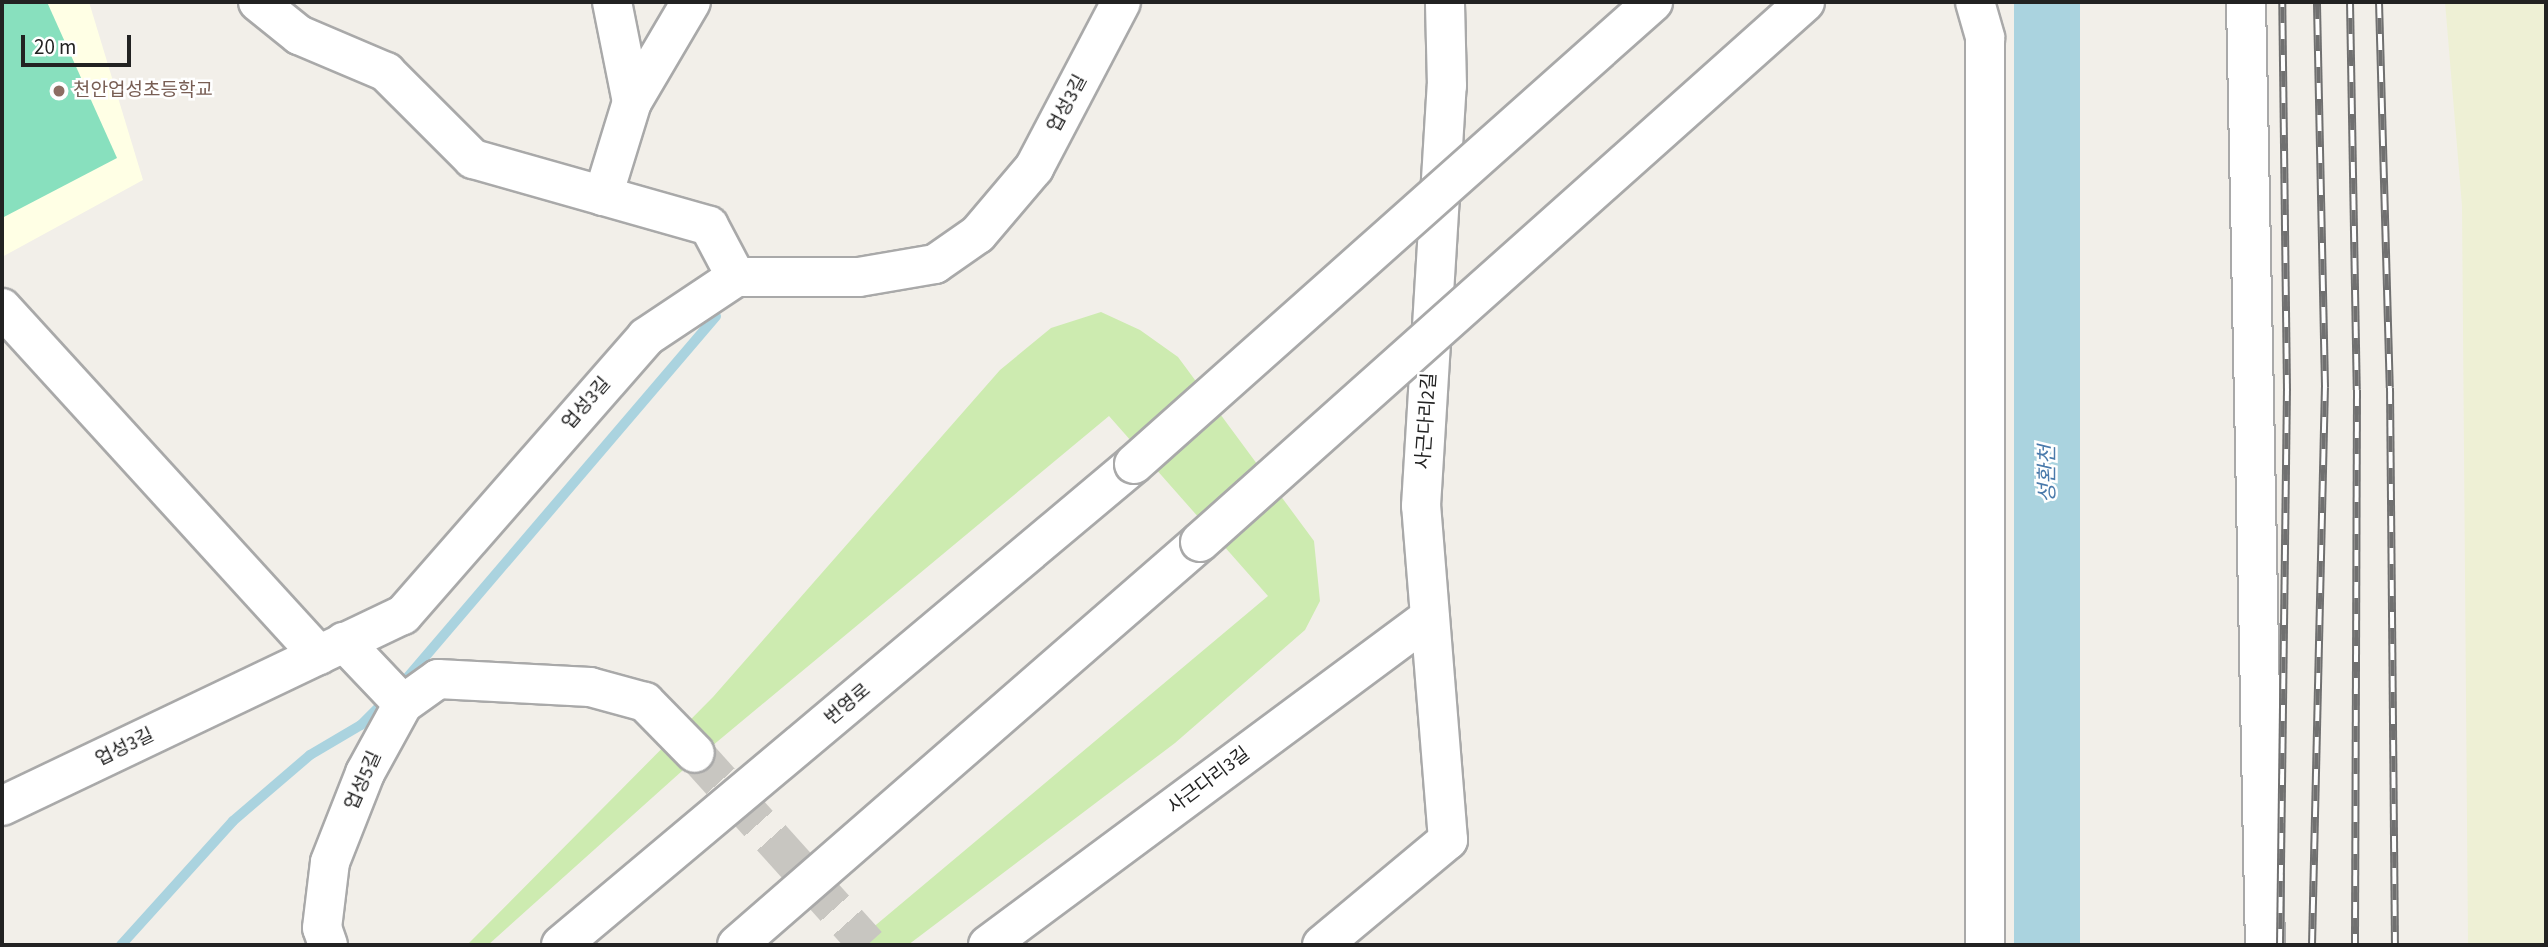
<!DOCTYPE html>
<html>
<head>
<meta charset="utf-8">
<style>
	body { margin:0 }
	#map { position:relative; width:2548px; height:947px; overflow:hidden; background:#f2efe9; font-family:"Source Sans 3","Noto Sans KR",sans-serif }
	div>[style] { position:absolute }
	.education>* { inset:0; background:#ffffe5 }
	.farmland>* { inset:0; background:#eef0d5 }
	.grass>* { inset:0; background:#cdebb0 }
	.pitch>* { inset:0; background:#88e0be }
	.stream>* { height:10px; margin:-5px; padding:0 5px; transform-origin:5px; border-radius:5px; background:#aad3df }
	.river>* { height:66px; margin:-33px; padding:0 33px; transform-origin:33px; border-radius:33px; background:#aad3df }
	.minor-tunnel>* { height:38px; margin-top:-19px; transform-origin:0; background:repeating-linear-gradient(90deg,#c8c6c1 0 38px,transparent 0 57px) }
	.roads { filter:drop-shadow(2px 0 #a9a9a9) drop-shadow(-2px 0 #a9a9a9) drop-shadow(0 2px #a9a9a9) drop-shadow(0 -2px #a9a9a9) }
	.minor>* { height:38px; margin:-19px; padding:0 19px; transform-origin:19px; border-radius:19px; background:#fff }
	.rail>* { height:8px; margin-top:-4px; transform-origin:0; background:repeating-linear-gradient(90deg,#fff 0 16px,#707070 0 32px); box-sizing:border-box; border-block:2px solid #707070 }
	.bridges { filter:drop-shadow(2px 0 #a9a9a9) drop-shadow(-2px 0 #a9a9a9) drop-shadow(0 2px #a9a9a9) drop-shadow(0 -2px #a9a9a9) }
	.minor-bridge>* { height:38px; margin:-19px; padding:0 19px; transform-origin:19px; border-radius:19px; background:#fff }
	.dots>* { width:19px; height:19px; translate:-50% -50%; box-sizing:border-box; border:4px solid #fff; border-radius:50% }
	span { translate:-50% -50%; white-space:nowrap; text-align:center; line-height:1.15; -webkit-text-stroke:5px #fff; paint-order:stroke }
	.education-label { font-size:19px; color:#785e54 }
	.left { translate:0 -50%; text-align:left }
	.street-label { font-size:19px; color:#222 }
	.water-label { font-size:21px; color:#4a7aab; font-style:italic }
	.frame { position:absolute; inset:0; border:4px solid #222; pointer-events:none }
	.scale { position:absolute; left:21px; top:35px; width:110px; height:32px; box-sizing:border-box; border:4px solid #222; border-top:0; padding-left:9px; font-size:21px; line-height:24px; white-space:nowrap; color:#222; -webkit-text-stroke:5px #fff; paint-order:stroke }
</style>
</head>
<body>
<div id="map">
	<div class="education">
		<i style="clip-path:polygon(2px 2px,89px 2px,143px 180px,2px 257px)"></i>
	</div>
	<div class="farmland">
		<i style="clip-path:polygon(2445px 2px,2546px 2px,2546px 945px,2468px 945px,2462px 206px)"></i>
	</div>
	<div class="grass">
		<i style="clip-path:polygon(1101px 312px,1140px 330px,1178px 357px,1314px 541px,1320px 601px,1305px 630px,1175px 743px,908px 945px,852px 945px,1268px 596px,1109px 416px,682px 771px,488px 945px,467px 945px,713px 697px,1000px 370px,1051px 328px)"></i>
	</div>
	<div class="pitch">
		<i style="clip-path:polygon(2px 2px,47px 2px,117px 158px,2px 218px)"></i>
	</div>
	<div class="stream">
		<i style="left:401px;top:685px;width:485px;rotate:-49.5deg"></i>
		<i style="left:121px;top:945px;width:167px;rotate:-47.9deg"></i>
		<i style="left:233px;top:821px;width:101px;rotate:-40.6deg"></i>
		<i style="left:310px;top:755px;width:59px;rotate:-30.5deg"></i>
		<i style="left:361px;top:725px;width:37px;rotate:-45deg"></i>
	</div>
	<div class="river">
		<i style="left:2047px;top:2px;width:943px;rotate:90deg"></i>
	</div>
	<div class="minor-tunnel">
		<i style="left:695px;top:753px;width:258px;rotate:48deg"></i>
	</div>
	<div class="roads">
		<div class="minor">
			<i style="left:258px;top:2px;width:53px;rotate:38.8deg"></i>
			<i style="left:299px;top:35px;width:95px;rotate:23deg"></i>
			<i style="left:386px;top:72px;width:123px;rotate:45deg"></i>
			<i style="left:473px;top:159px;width:245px;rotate:15.8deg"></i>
			<i style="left:709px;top:226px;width:58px;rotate:62.1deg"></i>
			<i style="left:1975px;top:2px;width:37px;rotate:74deg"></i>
			<i style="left:1985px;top:38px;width:907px;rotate:90deg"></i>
			<i style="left:2246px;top:2px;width:943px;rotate:88.85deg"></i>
			<i style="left:632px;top:102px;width:116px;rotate:-59.5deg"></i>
			<i style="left:603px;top:196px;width:98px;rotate:-72.9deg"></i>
			<i style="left:632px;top:102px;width:102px;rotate:-101.3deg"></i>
			<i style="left:2px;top:308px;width:470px;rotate:47.6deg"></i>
			<i style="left:403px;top:704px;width:43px;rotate:-35.5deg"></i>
			<i style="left:438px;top:679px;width:152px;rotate:3deg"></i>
			<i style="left:590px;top:687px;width:57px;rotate:15.3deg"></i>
			<i style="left:645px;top:702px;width:71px;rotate:45.6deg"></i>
			<i style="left:2px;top:806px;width:444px;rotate:-25.5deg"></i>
			<i style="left:403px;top:615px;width:369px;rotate:-48.8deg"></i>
			<i style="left:646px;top:337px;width:108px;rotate:-33.7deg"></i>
			<i style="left:736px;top:277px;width:123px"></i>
			<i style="left:859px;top:277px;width:77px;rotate:-9.7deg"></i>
			<i style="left:935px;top:264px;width:52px;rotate:-34.9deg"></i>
			<i style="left:978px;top:234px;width:87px;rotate:-49.7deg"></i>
			<i style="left:1034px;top:168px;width:187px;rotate:-62.3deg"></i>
			<i style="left:328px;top:945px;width:18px;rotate:-109deg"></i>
			<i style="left:322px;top:928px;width:66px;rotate:-83.1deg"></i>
			<i style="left:330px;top:862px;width:96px;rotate:-68.5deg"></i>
			<i style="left:365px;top:773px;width:79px;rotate:-61.2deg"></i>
			<i style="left:403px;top:704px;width:86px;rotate:-133.6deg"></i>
			<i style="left:561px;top:945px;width:748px;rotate:-40.01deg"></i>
			<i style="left:737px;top:945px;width:614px;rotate:-41.04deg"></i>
			<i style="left:988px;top:945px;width:550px;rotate:-36.58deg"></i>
			<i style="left:1322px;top:945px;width:164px;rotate:-39.8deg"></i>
			<i style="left:1448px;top:840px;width:335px;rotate:-94.6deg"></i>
			<i style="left:1421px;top:506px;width:421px;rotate:-86.5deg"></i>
			<i style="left:1447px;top:86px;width:84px;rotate:-91.4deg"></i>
		</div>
	</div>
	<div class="rail">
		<i style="left:2350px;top:2px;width:388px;rotate:89deg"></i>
		<i style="left:2357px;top:390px;width:555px;rotate:90.21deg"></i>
		<i style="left:2379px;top:2px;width:386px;rotate:88.4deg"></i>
		<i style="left:2390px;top:388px;width:557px;rotate:89.49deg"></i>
		<i style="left:2280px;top:945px;width:554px;rotate:-89.28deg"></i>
		<i style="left:2287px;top:391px;width:389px;rotate:-90.7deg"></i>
		<i style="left:2312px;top:945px;width:558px;rotate:-88.67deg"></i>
		<i style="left:2325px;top:387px;width:385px;rotate:-91.2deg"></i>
	</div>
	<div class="bridges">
		<div class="minor-bridge">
			<i style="left:1134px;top:464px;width:695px;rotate:-41.67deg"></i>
			<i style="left:1200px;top:542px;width:811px;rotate:-41.75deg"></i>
		</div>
	</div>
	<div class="dots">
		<i style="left:59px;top:91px;background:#8d6e63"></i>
	</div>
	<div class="education-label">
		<span class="left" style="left:73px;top:91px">천안업성초등학교</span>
	</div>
	<div class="street-label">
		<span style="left:1068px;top:104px;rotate:-62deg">업성3길</span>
		<span style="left:587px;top:404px;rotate:-49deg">업성3길</span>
		<span style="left:1427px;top:421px;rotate:-86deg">사근다리2길</span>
		<span style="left:848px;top:705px;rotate:-40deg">번영로</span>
		<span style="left:125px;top:748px;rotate:-26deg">업성3길</span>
		<span style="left:364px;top:781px;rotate:-66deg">업성5길</span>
		<span style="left:1209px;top:781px;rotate:-37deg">사근다리3길</span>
	</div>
	<div class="water-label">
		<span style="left:2047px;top:474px;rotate:-90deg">성환천</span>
	</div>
	<div class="frame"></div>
	<div class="scale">20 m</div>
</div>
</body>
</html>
